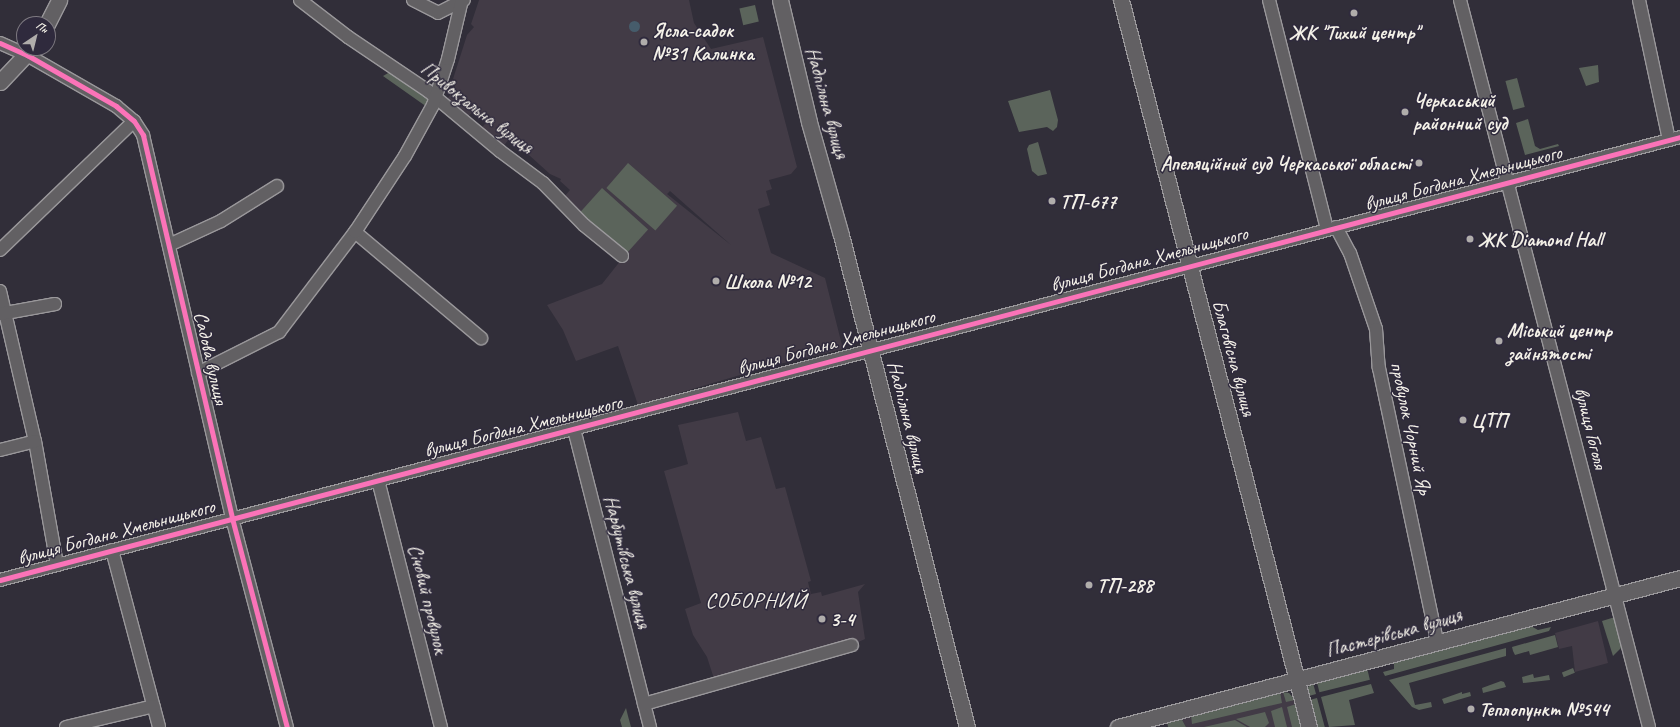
<!DOCTYPE html>
<html>
<head>
<meta charset="utf-8">
<style>
	body { margin:0 }
	#map { position:relative; width:1680px; height:727px; overflow:hidden; background:#312e39; font-family:Caveat,sans-serif }
	div>[style] { position:absolute }
	.built>* { inset:0; background:#423b46 }
	.green>* { inset:0; background:#5b645b; transform-origin:0 0 }
	.water>* { inset:0; background:#465c6b }
	.round { border-radius:50% }
	.roads { filter:drop-shadow(1px 0 #9a989b) drop-shadow(-1px 0 #9a989b) drop-shadow(0 1px #9a989b) drop-shadow(0 -1px #9a989b) }
	.minor>* { height:12px; margin:-6px; padding:0 6px; transform-origin:6px; border-radius:6px; background:#626063 }
	.major>* { height:15px; margin:-7.5px; padding:0 7.5px; transform-origin:7.5px; border-radius:7.5px; background:#626063 }
	.cycleway>* { height:5px; margin:-2.5px; padding:0 2.5px; transform-origin:2.5px; border-radius:2.5px; background:#fb73b8 }
	.dots>* { width:11px; height:11px; translate:-50% -50%; box-sizing:border-box; border:2px solid #2f2a3d; border-radius:50% }
	span { translate:-50% -50%; white-space:nowrap; text-align:center; line-height:1.15; -webkit-text-stroke:3px #2f2a3d; paint-order:stroke }
	.poi-label { font-size:20px; color:#f4f1e8; font-weight:700 }
	.left { translate:0 -50%; text-align:left }
	.right { translate:-100% -50%; text-align:right }
	.street-label { font-size:20px; color:#f4f1e8 }
	.quarter-label { font-size:22px; color:#f4f1e8; letter-spacing:1px }
	.north { position:absolute; left:16px; top:16px; width:40px; height:40px; box-sizing:border-box; background:#2f2a3d; border:1px solid #7e7a81; border-radius:50%; rotate:35deg; font-size:11px; font-weight:700; line-height:16px; text-align:center; color:#f4f1e8 }
	.north::after { content:''; display:block; margin:auto; width:14px; height:18px; background:#b0adab; clip-path:polygon(50% 0,100% 100%,50% 72%,0 100%) }
</style>
</head>
<body>
<div id="map">
	<div class="built">
		<i style="clip-path:polygon(evenodd,479px 0,689px 0,694px 23px,711px 49px,763px 37px,797px 167px,791px 174px,769px 180px,772px 189px,766px 191px,770px 205px,758px 209px,771px 253px,825px 278px,843px 349px,771px 366px,638px 405px,618px 346px,576px 361px,563px 330px,547px 305px,602px 284px,621px 260px,573px 221px,579px 210px,564px 197px,570px 190px,560px 181px,561px 179px,550px 174px,510px 138px,501px 149px,480px 130px,488px 120px,475px 109px,466px 119px,445px 101px,454px 91px,456px 80px,453px 79px,467px 35px,474px 27px,471px 24px,479px 0,670px 191px,731px 245px,667px 194px,670px 191px)"></i>
		<i style="clip-path:polygon(738px 412px,746px 441px,761px 437px,776px 489px,785px 487px,811px 581px,808px 582px,811px 594px,821px 592px,822px 596px,865px 584px,858px 592px,865px 639px,852px 645px,716px 685px,707px 657px,693px 635px,685px 609px,701px 603px,664px 471px,688px 464px,678px 425px)"></i>
		<i style="clip-path:polygon(1598px 621px,1608px 663px,1575px 672px,1572px 646px,1559px 649px,1555px 633px)"></i>
		<i style="clip-path:polygon(1283px 692px,1294px 697px,1302px 727px,1186px 727px,1181px 718px)"></i>
	</div>
	<div class="green">
		<i style="left:755px;top:5px;width:17px;height:16px;rotate:77deg"></i>
		<i style="clip-path:polygon(1598px 65px,1599px 82px,1586px 86px,1579px 68px)"></i>
		<i style="clip-path:polygon(390px 72px,426px 94px,429px 100px,427px 107px,383px 76px)"></i>
		<i style="left:1517px;top:78px;width:30px;height:12px;rotate:75deg"></i>
		<i style="clip-path:polygon(1050px 90px,1058px 120px,1057px 127px,1053px 131px,1047px 127px,1019px 132px,1008px 101px)"></i>
		<i style="clip-path:polygon(1528px 119px,1535px 146px,1540px 149px,1558px 144px,1559px 146px,1525px 155px,1516px 123px)"></i>
		<i style="clip-path:polygon(1038px 142px,1047px 174px,1038px 176px,1032px 171px,1027px 149px,1029px 145px)"></i>
		<i style="left:628px;top:163px;width:65px;height:33px;rotate:41deg"></i>
		<i style="left:602px;top:188px;width:62px;height:35px;rotate:42deg"></i>
		<i style="clip-path:polygon(1615px 617px,1622px 647px,1613px 656px,1602px 621px)"></i>
		<i style="clip-path:polygon(1529px 625px,1538px 630px,1551px 627px,1549px 631px,1385px 676px,1383px 672px,1394px 669px,1394px 661px)"></i>
		<i style="clip-path:polygon(1555px 635px,1558px 647px,1530px 655px,1529px 651px,1515px 655px,1513px 651px,1512px 647px)"></i>
		<i style="clip-path:polygon(1506px 648px,1506px 656px,1409px 683px,1415px 705px,1431px 702px,1432px 707px,1419px 710px,1412px 707px,1389px 680px)"></i>
		<i style="left:1367px;top:668px;width:12px;height:52px;rotate:76deg"></i>
		<i style="left:1573px;top:668px;width:5px;height:12px;rotate:68deg"></i>
		<i style="clip-path:polygon(1533px 674px,1534px 678px,1549px 675px,1550px 680px,1523px 683px,1522px 677px)"></i>
		<i style="clip-path:polygon(1501px 681px,1504px 682px,1506px 687px,1483px 693px,1482px 688px)"></i>
		<i style="clip-path:polygon(1313px 683px,1316px 694px,1309px 696px,1307px 688px)"></i>
		<i style="clip-path:polygon(1371px 684px,1374px 693px,1349px 700px,1355px 725px,1329px 727px,1321px 697px)"></i>
		<i style="clip-path:polygon(1280px 692px,1282px 703px,1192px 724px,1191px 715px)"></i>
		<i style="clip-path:polygon(1283px 692px,1289px 693px,1295px 700px,1286px 702px)"></i>
		<i style="clip-path:polygon(1462px 692px,1462px 694px,1470px 692px,1471px 696px,1444px 704px,1442px 699px)"></i>
		<i style="left:1317px;top:698px;width:30px;height:7px;rotate:75deg"></i>
		<i style="clip-path:polygon(1296px 704px,1302px 727px,1292px 727px,1287px 707px)"></i>
		<i style="clip-path:polygon(1282px 707px,1287px 727px,1275px 727px,1271px 711px)"></i>
		<i style="clip-path:polygon(626px 708px,628px 716px,631px 727px,622px 727px,620px 720px)"></i>
		<i style="clip-path:polygon(1265px 712px,1269px 723px,1265px 727px,1250px 727px,1236px 719px)"></i>
		<i style="clip-path:polygon(1181px 718px,1186px 727px,1168px 727px,1167px 721px)"></i>
		<i style="clip-path:polygon(1235px 720px,1247px 727px,1204px 727px)"></i>
	</div>
	<div class="water">
		<i class="round" style="left:628.5px;top:20.5px;width:11px;height:11px"></i>
	</div>
	<div class="roads">
		<div class="minor">
			<i style="left:300px;top:0;width:61px;rotate:37.6deg"></i>
			<i style="left:348px;top:37px;width:97px;rotate:34deg"></i>
			<i style="left:428px;top:91px;width:94px;rotate:39.8deg"></i>
			<i style="left:500px;top:151px;width:54px;rotate:36.7deg"></i>
			<i style="left:543px;top:183px;width:59px;rotate:45.7deg"></i>
			<i style="left:584px;top:225px;width:49px;rotate:39.2deg"></i>
			<i style="left:413px;top:0;width:28px;rotate:27deg"></i>
			<i style="left:438px;top:13px;width:29px;rotate:-27deg"></i>
			<i style="left:1269px;top:0;width:237px;rotate:75.8deg"></i>
			<i style="left:1460px;top:0;width:751px;rotate:75.43deg"></i>
			<i style="left:1639px;top:0;width:143px;rotate:77.9deg"></i>
			<i style="left:0;top:43px;width:30px;rotate:24deg"></i>
			<i style="left:27px;top:55px;width:103px;rotate:29.8deg"></i>
			<i style="left:116px;top:106px;width:23px;rotate:40deg"></i>
			<i style="left:134px;top:121px;width:17px;rotate:57deg"></i>
			<i style="left:143px;top:135px;width:393px;rotate:76.9deg"></i>
			<i style="left:232px;top:518px;width:216px;rotate:75.3deg"></i>
			<i style="left:1336px;top:227px;width:30px;rotate:62deg"></i>
			<i style="left:1350px;top:253px;width:80px;rotate:71.1deg"></i>
			<i style="left:1376px;top:329px;width:39px;rotate:86deg"></i>
			<i style="left:1379px;top:368px;width:280px;rotate:78deg"></i>
			<i style="left:355px;top:232px;width:165px;rotate:40.1deg"></i>
			<i style="left:169px;top:245px;width:57px;rotate:-24.8deg"></i>
			<i style="left:221px;top:221px;width:66px;rotate:-32deg"></i>
			<i style="left:0;top:250px;width:186px;rotate:-43.9deg"></i>
			<i style="left:0;top:291px;width:154px;rotate:76.9deg"></i>
			<i style="left:35px;top:441px;width:126px;rotate:79.9deg"></i>
			<i style="left:0;top:314px;width:56px;rotate:-10.3deg"></i>
			<i style="left:198px;top:373px;width:91px;rotate:-26.8deg"></i>
			<i style="left:279px;top:332px;width:126px;rotate:-52.8deg"></i>
			<i style="left:355px;top:232px;width:91px;rotate:-56.7deg"></i>
			<i style="left:405px;top:156px;width:58px;rotate:-61.2deg"></i>
			<i style="left:433px;top:105px;width:48px;rotate:-71.9deg"></i>
			<i style="left:448px;top:59px;width:61px;rotate:-76.7deg"></i>
			<i style="left:574px;top:429px;width:308px;rotate:75.7deg"></i>
			<i style="left:0;top:450px;width:36px;rotate:-14deg"></i>
			<i style="left:378px;top:480px;width:255px;rotate:75.7deg"></i>
			<i style="left:112px;top:550px;width:183px;rotate:75.1deg"></i>
			<i style="left:0;top:580px;width:1737px;rotate:-14.77deg"></i>
			<i style="left:644px;top:704px;width:216px;rotate:-15.8deg"></i>
			<i style="left:66px;top:727px;width:90px;rotate:-13.4deg"></i>
		</div>
		<div class="major">
			<i style="left:780px;top:0;width:125px;rotate:76.6deg"></i>
			<i style="left:809px;top:122px;width:117px;rotate:74.2deg"></i>
			<i style="left:841px;top:235px;width:508px;rotate:75.64deg"></i>
			<i style="left:1121px;top:0;width:751px;rotate:75.5deg"></i>
			<i style="left:47px;top:24px;width:27px;rotate:-63deg"></i>
			<i style="left:0;top:82px;width:47px;rotate:-46.7deg"></i>
			<i style="left:1118px;top:727px;width:581px;rotate:-14.85deg"></i>
		</div>
	</div>
	<div class="cycleway">
		<i style="left:0;top:43px;width:30px;rotate:24deg"></i>
		<i style="left:27px;top:55px;width:103px;rotate:29.8deg"></i>
		<i style="left:116px;top:106px;width:23px;rotate:40deg"></i>
		<i style="left:134px;top:121px;width:17px;rotate:57deg"></i>
		<i style="left:143px;top:135px;width:393px;rotate:76.9deg"></i>
		<i style="left:232px;top:518px;width:216px;rotate:75.3deg"></i>
		<i style="left:0;top:580px;width:1737px;rotate:-14.77deg"></i>
	</div>
	<div class="dots">
		<i style="left:1354px;top:13px;background:#b0adab"></i>
		<i style="left:644px;top:42px;background:#b0adab"></i>
		<i style="left:1405px;top:112px;background:#b0adab"></i>
		<i style="left:1419px;top:163px;background:#b0adab"></i>
		<i style="left:1052px;top:201px;background:#b0adab"></i>
		<i style="left:1470px;top:239px;background:#b0adab"></i>
		<i style="left:716px;top:281px;background:#b0adab"></i>
		<i style="left:1499px;top:341px;background:#b0adab"></i>
		<i style="left:1463px;top:420px;background:#b0adab"></i>
		<i style="left:1089px;top:585px;background:#b0adab"></i>
		<i style="left:822px;top:619px;background:#b0adab"></i>
		<i style="left:1471px;top:709px;background:#b0adab"></i>
	</div>
	<div class="poi-label">
		<span class="left" style="left:652px;top:42px">Ясла-садок<br>№31 Калинка</span>
		<span style="left:1354px;top:32px">ЖК "Тихий центр"</span>
		<span class="left" style="left:1413px;top:112px">Черкаський<br>районний суд</span>
		<span class="right" style="left:1411px;top:163px">Апеляційний суд Черкаської області</span>
		<span class="left" style="left:1060px;top:201px">ТП-677</span>
		<span class="left" style="left:1478px;top:239px">ЖК Diamond Hall</span>
		<span class="left" style="left:724px;top:281px">Школа №12</span>
		<span class="left" style="left:1507px;top:342px">Міський центр<br>зайнятості</span>
		<span class="left" style="left:1471px;top:420px">ЦТП</span>
		<span class="left" style="left:1097px;top:585px">ТП-288</span>
		<span class="left" style="left:830px;top:619px">3-4</span>
		<span class="left" style="left:1479px;top:709px">Теплопункт №544</span>
	</div>
	<div class="street-label">
		<span style="left:827px;top:103px;rotate:75deg">Надпільна вулиця</span>
		<span style="left:477px;top:108px;rotate:38deg">Привокзальна вулиця</span>
		<span style="left:1463px;top:178px;rotate:-15deg">вулиця Богдана Хмельницького</span>
		<span style="left:1149px;top:259px;rotate:-15deg">вулиця Богдана Хмельницького</span>
		<span style="left:836px;top:342px;rotate:-15deg">вулиця Богдана Хмельницького</span>
		<span style="left:211px;top:358px;rotate:77deg">Садова вулиця</span>
		<span style="left:1234px;top:358px;rotate:75deg">Благовісна вулиця</span>
		<span style="left:908px;top:417px;rotate:76deg">Надпільна вулиця</span>
		<span style="left:523px;top:426px;rotate:-14deg">вулиця Богдана Хмельницького</span>
		<span style="left:1411px;top:428px;rotate:78deg">провулок Чорний Яр</span>
		<span style="left:1591px;top:428px;rotate:76deg">вулиця Гоголя</span>
		<span style="left:116px;top:532px;rotate:-15deg">вулиця Богдана Хмельницького</span>
		<span style="left:627px;top:562px;rotate:76deg">Нарбутівська вулиця</span>
		<span style="left:428px;top:599px;rotate:76deg">Січовий провулок</span>
		<span style="left:1394px;top:633px;rotate:-15deg">Пастерівська вулиця</span>
	</div>
	<div class="quarter-label">
		<span style="left:756px;top:601px">СОБОРНИЙ</span>
	</div>
	<div class="north">Пн</div>
</div>
</body>
</html>
